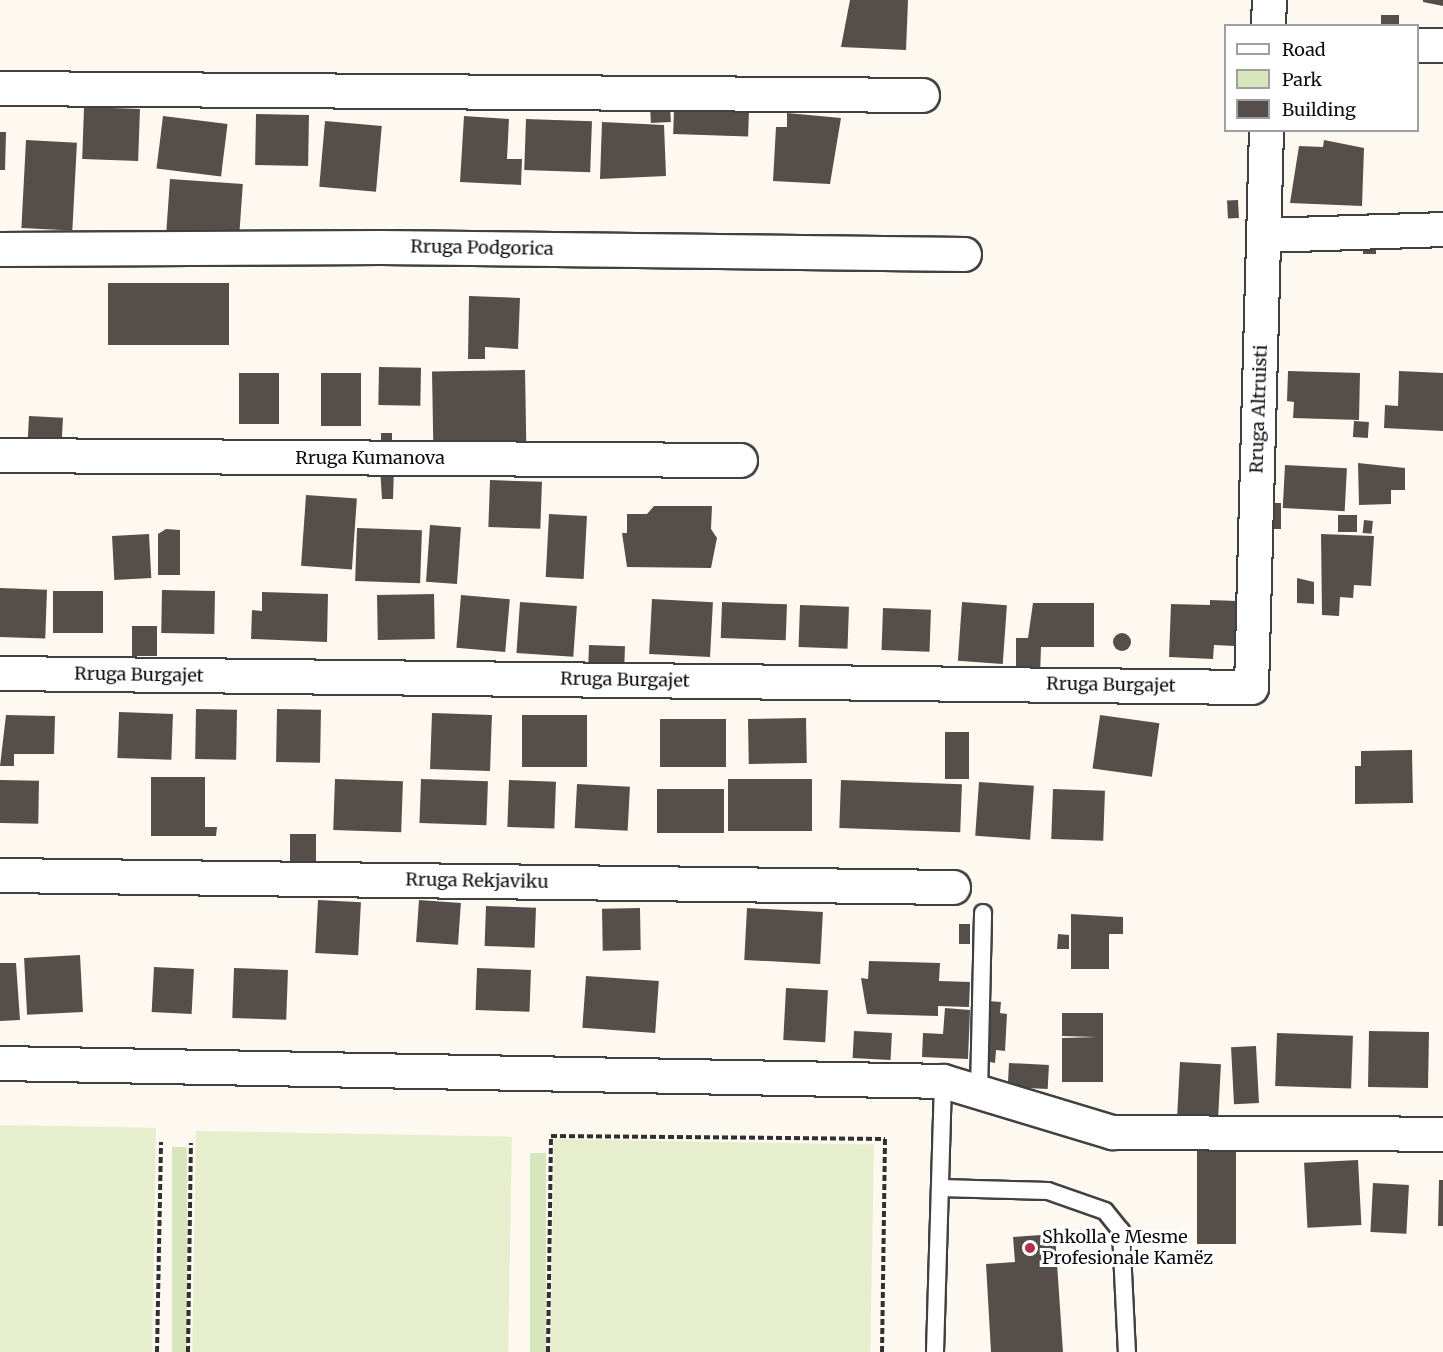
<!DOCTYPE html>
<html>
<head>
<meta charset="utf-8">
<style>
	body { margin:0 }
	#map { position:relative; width:1443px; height:1352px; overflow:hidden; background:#fef9f0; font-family:Merriweather,serif }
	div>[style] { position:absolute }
	.green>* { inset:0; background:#d7e6bc; transform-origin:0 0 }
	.pitch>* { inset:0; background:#e6eecd; transform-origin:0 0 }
	.building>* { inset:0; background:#564e4b; transform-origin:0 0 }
	.round { border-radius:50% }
	.path>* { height:4px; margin-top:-2px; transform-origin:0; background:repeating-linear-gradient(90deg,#303030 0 6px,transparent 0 9px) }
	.roads { filter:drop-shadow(2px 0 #414141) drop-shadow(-2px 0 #414141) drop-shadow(0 2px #414141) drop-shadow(0 -2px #414141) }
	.lane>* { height:16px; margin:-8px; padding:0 8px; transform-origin:8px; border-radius:8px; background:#fff }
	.street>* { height:33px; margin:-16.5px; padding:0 16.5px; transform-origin:16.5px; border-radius:16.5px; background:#fff }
	.dots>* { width:16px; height:16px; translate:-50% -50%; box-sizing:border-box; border:3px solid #fff; border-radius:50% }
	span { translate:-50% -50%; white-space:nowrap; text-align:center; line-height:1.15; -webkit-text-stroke:6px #fff; paint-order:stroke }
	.street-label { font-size:18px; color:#0e0e0e }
	.poi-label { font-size:18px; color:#0e0e0e }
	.left { translate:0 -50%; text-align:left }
	.legend { position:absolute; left:1224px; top:24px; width:195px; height:108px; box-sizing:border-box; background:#fff; border:2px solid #9f9f9f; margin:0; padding:8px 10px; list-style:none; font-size:18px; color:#0e0e0e }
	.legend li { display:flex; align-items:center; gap:12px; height:30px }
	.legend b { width:30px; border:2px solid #9f9f9f }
</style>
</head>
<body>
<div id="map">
	<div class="green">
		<i style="left:172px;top:1147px;width:15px;height:205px"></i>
		<i style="left:530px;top:1153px;width:16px;height:199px"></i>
	</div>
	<div class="pitch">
		<i style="left:0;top:1125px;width:156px;height:227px;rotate:1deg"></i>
		<i style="left:196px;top:1131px;width:316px;height:221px;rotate:1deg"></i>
		<i style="left:554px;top:1139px;width:320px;height:213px;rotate:1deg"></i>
	</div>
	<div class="building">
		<i style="clip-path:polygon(850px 0,908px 0,906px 50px,841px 47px)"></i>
		<i style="clip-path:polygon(1443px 0,1443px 6px,1423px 2px,1423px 0)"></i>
		<i style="left:1381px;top:15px;width:18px;height:11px"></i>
		<i style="left:670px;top:105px;width:17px;height:20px;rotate:87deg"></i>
		<i style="left:84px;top:107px;width:56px;height:52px;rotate:2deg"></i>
		<i style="left:674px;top:109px;width:75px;height:25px;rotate:2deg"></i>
		<i style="clip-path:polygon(787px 113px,841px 118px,830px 184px,773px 181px,776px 127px,787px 127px)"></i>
		<i style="left:256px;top:114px;width:53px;height:51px;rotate:1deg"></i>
		<i style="left:163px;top:116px;width:65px;height:53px;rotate:7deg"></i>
		<i style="clip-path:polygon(464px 116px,509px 119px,507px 159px,522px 159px,521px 185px,460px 182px)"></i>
		<i style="left:526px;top:119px;width:66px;height:51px;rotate:2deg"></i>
		<i style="left:325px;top:121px;width:57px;height:66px;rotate:5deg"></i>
		<i style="clip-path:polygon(602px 122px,664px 125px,666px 176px,600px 179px)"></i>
		<i style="clip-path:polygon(0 132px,6px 132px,5px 170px,0 170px)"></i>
		<i style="left:26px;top:140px;width:51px;height:88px;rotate:3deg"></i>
		<i style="clip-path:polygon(1324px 140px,1364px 148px,1362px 206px,1290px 203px,1299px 146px,1323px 147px)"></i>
		<i style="left:170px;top:179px;width:73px;height:52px;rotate:4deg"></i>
		<i style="left:1238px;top:200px;width:18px;height:11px;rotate:87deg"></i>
		<i style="left:1363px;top:245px;width:13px;height:9px"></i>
		<i style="left:108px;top:283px;width:121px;height:62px"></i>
		<i style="clip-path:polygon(469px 296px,520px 298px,518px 349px,485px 347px,485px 359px,468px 359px)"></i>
		<i style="left:379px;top:367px;width:42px;height:38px;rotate:1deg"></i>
		<i style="left:525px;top:370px;width:81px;height:93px;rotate:89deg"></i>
		<i style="clip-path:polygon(1288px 371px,1360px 373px,1359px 420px,1293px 418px,1294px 402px,1287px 401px)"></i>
		<i style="clip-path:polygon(1399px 371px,1443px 373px,1443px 431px,1384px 428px,1385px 405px,1398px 406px)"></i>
		<i style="left:239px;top:373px;width:40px;height:51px"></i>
		<i style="left:321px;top:373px;width:40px;height:53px"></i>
		<i style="left:29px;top:416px;width:34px;height:33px;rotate:3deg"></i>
		<i style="left:1354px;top:421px;width:15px;height:16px;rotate:4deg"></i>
		<i style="left:381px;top:433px;width:11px;height:18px"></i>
		<i style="clip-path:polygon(1358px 463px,1405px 468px,1405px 490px,1391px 490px,1391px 504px,1359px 505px)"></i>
		<i style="left:1285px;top:465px;width:62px;height:43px;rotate:3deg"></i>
		<i style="clip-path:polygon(380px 467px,394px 468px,393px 499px,382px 499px)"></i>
		<i style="left:490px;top:480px;width:52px;height:47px;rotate:2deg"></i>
		<i style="left:306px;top:495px;width:51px;height:71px;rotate:4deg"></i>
		<i style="left:1263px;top:503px;width:18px;height:26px"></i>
		<i style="clip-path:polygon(654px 506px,712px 506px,711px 529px,717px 538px,711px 568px,627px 567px,622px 533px,627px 533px,627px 514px,647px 514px)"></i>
		<i style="left:549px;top:514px;width:38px;height:63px;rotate:3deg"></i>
		<i style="left:1338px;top:515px;width:19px;height:17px"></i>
		<i style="left:1364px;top:520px;width:9px;height:13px;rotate:6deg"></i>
		<i style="left:430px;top:525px;width:31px;height:57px;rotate:4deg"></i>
		<i style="left:357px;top:528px;width:65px;height:53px;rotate:2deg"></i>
		<i style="clip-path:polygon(166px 529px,180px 530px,180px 575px,158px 575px,158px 534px)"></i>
		<i style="left:149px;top:534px;width:44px;height:37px;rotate:87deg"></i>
		<i style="clip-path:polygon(1321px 534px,1374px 536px,1371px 586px,1354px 585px,1353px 598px,1340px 597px,1339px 616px,1322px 615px)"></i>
		<i style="clip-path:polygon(1297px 578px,1314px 582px,1314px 604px,1297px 603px)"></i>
		<i style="left:0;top:588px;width:47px;height:49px;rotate:2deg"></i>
		<i style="left:162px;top:590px;width:53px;height:43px;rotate:1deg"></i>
		<i style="left:53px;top:591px;width:50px;height:42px"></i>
		<i style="clip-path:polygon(262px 592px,328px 594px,327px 642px,251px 639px,252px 610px,262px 611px)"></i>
		<i style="left:434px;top:594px;width:45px;height:57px;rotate:89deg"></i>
		<i style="left:461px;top:595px;width:49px;height:53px;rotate:5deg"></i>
		<i style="left:652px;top:599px;width:61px;height:55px;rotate:3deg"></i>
		<i style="clip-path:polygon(1210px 600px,1237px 601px,1235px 646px,1214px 645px,1213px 659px,1169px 657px,1171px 604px,1210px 605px)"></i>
		<i style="left:520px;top:602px;width:57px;height:51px;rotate:4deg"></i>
		<i style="left:722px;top:602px;width:65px;height:36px;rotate:2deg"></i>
		<i style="left:962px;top:602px;width:45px;height:59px;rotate:4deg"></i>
		<i style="clip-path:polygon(1033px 603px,1094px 603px,1094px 647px,1041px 647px,1040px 676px,1016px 675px,1016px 638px,1028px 638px)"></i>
		<i style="left:800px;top:605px;width:49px;height:42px;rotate:2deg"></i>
		<i style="left:883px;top:608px;width:48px;height:42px;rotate:2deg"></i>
		<i style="left:132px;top:626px;width:25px;height:30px"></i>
		<i class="round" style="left:1113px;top:633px;width:18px;height:18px"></i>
		<i style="left:589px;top:645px;width:36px;height:22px;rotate:2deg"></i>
		<i style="left:196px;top:709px;width:41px;height:50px;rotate:1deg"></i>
		<i style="left:277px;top:709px;width:44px;height:53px;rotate:1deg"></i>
		<i style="left:119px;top:712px;width:54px;height:46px;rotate:2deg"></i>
		<i style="left:432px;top:713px;width:60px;height:56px;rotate:2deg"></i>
		<i style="clip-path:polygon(6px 715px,55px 716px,54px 754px,14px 754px,14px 766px,0 766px)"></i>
		<i style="left:522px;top:715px;width:65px;height:52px"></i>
		<i style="left:1100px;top:715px;width:60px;height:54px;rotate:8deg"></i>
		<i style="left:806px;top:718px;width:45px;height:58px;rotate:89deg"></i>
		<i style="left:660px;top:719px;width:66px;height:48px"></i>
		<i style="left:945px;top:732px;width:24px;height:47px"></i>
		<i style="clip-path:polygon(1412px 750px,1413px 803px,1355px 804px,1355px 766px,1361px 766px,1361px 751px)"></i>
		<i style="clip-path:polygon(151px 777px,205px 777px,205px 827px,217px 827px,216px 836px,151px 836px)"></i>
		<i style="left:335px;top:779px;width:68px;height:51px;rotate:2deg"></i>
		<i style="left:421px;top:779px;width:67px;height:44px;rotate:2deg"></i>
		<i style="left:728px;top:779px;width:84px;height:52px"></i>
		<i style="left:0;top:780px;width:39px;height:43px;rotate:1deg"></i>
		<i style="left:509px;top:780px;width:47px;height:47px;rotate:2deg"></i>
		<i style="left:841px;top:780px;width:121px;height:48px;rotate:2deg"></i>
		<i style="left:979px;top:782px;width:55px;height:54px;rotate:4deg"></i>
		<i style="left:577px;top:784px;width:53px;height:44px;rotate:3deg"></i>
		<i style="left:657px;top:789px;width:67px;height:44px"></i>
		<i style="left:1053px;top:789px;width:52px;height:50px;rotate:2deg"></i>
		<i style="left:290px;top:834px;width:26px;height:37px"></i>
		<i style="left:318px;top:900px;width:43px;height:53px;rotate:3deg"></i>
		<i style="left:419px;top:900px;width:42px;height:42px;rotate:4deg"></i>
		<i style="left:486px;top:906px;width:50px;height:40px;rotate:2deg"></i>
		<i style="left:640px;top:908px;width:42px;height:38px;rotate:89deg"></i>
		<i style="left:747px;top:908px;width:76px;height:52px;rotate:3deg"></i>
		<i style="clip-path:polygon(1071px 914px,1123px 917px,1123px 934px,1109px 934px,1109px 969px,1071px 969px)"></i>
		<i style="left:959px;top:924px;width:11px;height:20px"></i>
		<i style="clip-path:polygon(1058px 934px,1069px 935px,1069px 949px,1057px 949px)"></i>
		<i style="left:80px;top:955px;width:57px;height:56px;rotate:87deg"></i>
		<i style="clip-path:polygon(869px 961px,940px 963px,939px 981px,970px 982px,969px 1007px,938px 1006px,938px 1016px,867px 1014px,861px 978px,868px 979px)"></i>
		<i style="clip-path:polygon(0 963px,16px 963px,20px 1020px,0 1021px)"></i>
		<i style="left:154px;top:967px;width:40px;height:45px;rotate:3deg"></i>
		<i style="left:234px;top:968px;width:54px;height:50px;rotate:2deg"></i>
		<i style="left:477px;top:968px;width:54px;height:42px;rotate:2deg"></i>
		<i style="left:586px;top:976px;width:73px;height:52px;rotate:4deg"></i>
		<i style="left:786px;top:988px;width:42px;height:52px;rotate:3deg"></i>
		<i style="clip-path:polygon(988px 1001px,1001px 1002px,1000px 1013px,1007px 1014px,1005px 1051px,996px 1050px,995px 1063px,985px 1061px)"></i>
		<i style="clip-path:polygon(945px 1008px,970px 1010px,968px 1059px,922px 1057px,923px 1033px,943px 1034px)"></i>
		<i style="clip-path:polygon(1062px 1013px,1103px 1013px,1103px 1082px,1062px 1082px,1062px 1038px,1097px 1037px,1062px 1036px)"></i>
		<i style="left:854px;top:1031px;width:38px;height:27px;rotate:3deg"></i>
		<i style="left:1369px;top:1031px;width:60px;height:56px;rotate:1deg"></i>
		<i style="left:1277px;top:1033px;width:76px;height:53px;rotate:2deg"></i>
		<i style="left:1256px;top:1046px;width:57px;height:25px;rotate:87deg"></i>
		<i style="left:1180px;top:1062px;width:41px;height:55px;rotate:3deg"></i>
		<i style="left:1009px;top:1063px;width:40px;height:24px;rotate:3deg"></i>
		<i style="left:1197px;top:1151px;width:39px;height:93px"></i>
		<i style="left:1358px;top:1160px;width:65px;height:54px;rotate:87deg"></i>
		<i style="clip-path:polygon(1439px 1180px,1443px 1180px,1443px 1226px,1438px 1226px)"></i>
		<i style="left:1373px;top:1183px;width:36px;height:49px;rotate:3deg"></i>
		<i style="clip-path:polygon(1055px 1234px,1063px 1352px,991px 1352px,986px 1264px,1015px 1262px,1013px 1237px)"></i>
	</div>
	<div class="path">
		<i style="left:157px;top:1352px;width:210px;rotate:-88.9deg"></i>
		<i style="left:188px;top:1352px;width:209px;rotate:-89.2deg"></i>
		<i style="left:548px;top:1352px;width:216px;rotate:-89.2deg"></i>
		<i style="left:551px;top:1136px;width:334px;rotate:0.5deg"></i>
		<i style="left:885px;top:1139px;width:213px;rotate:90.8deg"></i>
	</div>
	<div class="roads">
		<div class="lane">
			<i style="left:979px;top:1092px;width:179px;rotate:-88.7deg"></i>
			<i style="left:940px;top:1188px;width:108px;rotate:1.6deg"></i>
			<i style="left:1048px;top:1191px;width:60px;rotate:19.3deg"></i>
			<i style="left:1105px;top:1211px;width:26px;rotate:51deg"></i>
			<i style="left:1121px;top:1231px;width:121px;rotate:87.2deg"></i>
			<i style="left:935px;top:1352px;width:271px;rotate:-88.3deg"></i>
		</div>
		<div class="street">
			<i style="left:1268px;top:26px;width:26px;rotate:-88deg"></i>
			<i style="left:1418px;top:45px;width:25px"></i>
			<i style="left:0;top:88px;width:922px;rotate:0.43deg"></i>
			<i style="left:1264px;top:235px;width:179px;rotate:-1.9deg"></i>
			<i style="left:0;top:249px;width:381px;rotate:-0.3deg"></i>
			<i style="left:381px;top:247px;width:583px;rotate:0.69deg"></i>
			<i style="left:0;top:455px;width:740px;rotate:0.39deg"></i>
			<i style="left:0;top:673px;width:1251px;rotate:0.64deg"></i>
			<i style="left:1251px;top:687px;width:557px;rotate:-88.46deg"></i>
			<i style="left:0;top:875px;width:953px;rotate:0.72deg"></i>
			<i style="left:0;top:1063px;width:943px;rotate:1.09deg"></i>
			<i style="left:943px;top:1081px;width:177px;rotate:16.8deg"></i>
			<i style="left:1112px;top:1132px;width:331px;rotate:0.3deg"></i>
		</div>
	</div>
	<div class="dots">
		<i style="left:1030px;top:1248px;background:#b33147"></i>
	</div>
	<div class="street-label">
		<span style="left:482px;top:248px;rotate:1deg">Rruga Podgorica</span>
		<span style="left:1259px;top:409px;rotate:-88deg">Rruga Altruisti</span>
		<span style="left:370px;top:458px">Rruga Kumanova</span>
		<span style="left:139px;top:675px;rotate:1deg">Rruga Burgajet</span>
		<span style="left:625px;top:680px;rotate:1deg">Rruga Burgajet</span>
		<span style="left:1111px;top:685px;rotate:1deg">Rruga Burgajet</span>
		<span style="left:477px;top:881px;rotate:1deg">Rruga Rekjaviku</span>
	</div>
	<div class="poi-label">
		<span class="left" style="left:1042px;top:1248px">Shkolla e Mesme<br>Profesionale Kamëz</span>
	</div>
	<ul class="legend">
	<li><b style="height:8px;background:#fff"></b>Road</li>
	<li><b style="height:16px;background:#d7e6bc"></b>Park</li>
	<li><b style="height:16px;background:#564e4b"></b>Building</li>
	</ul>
</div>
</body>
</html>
